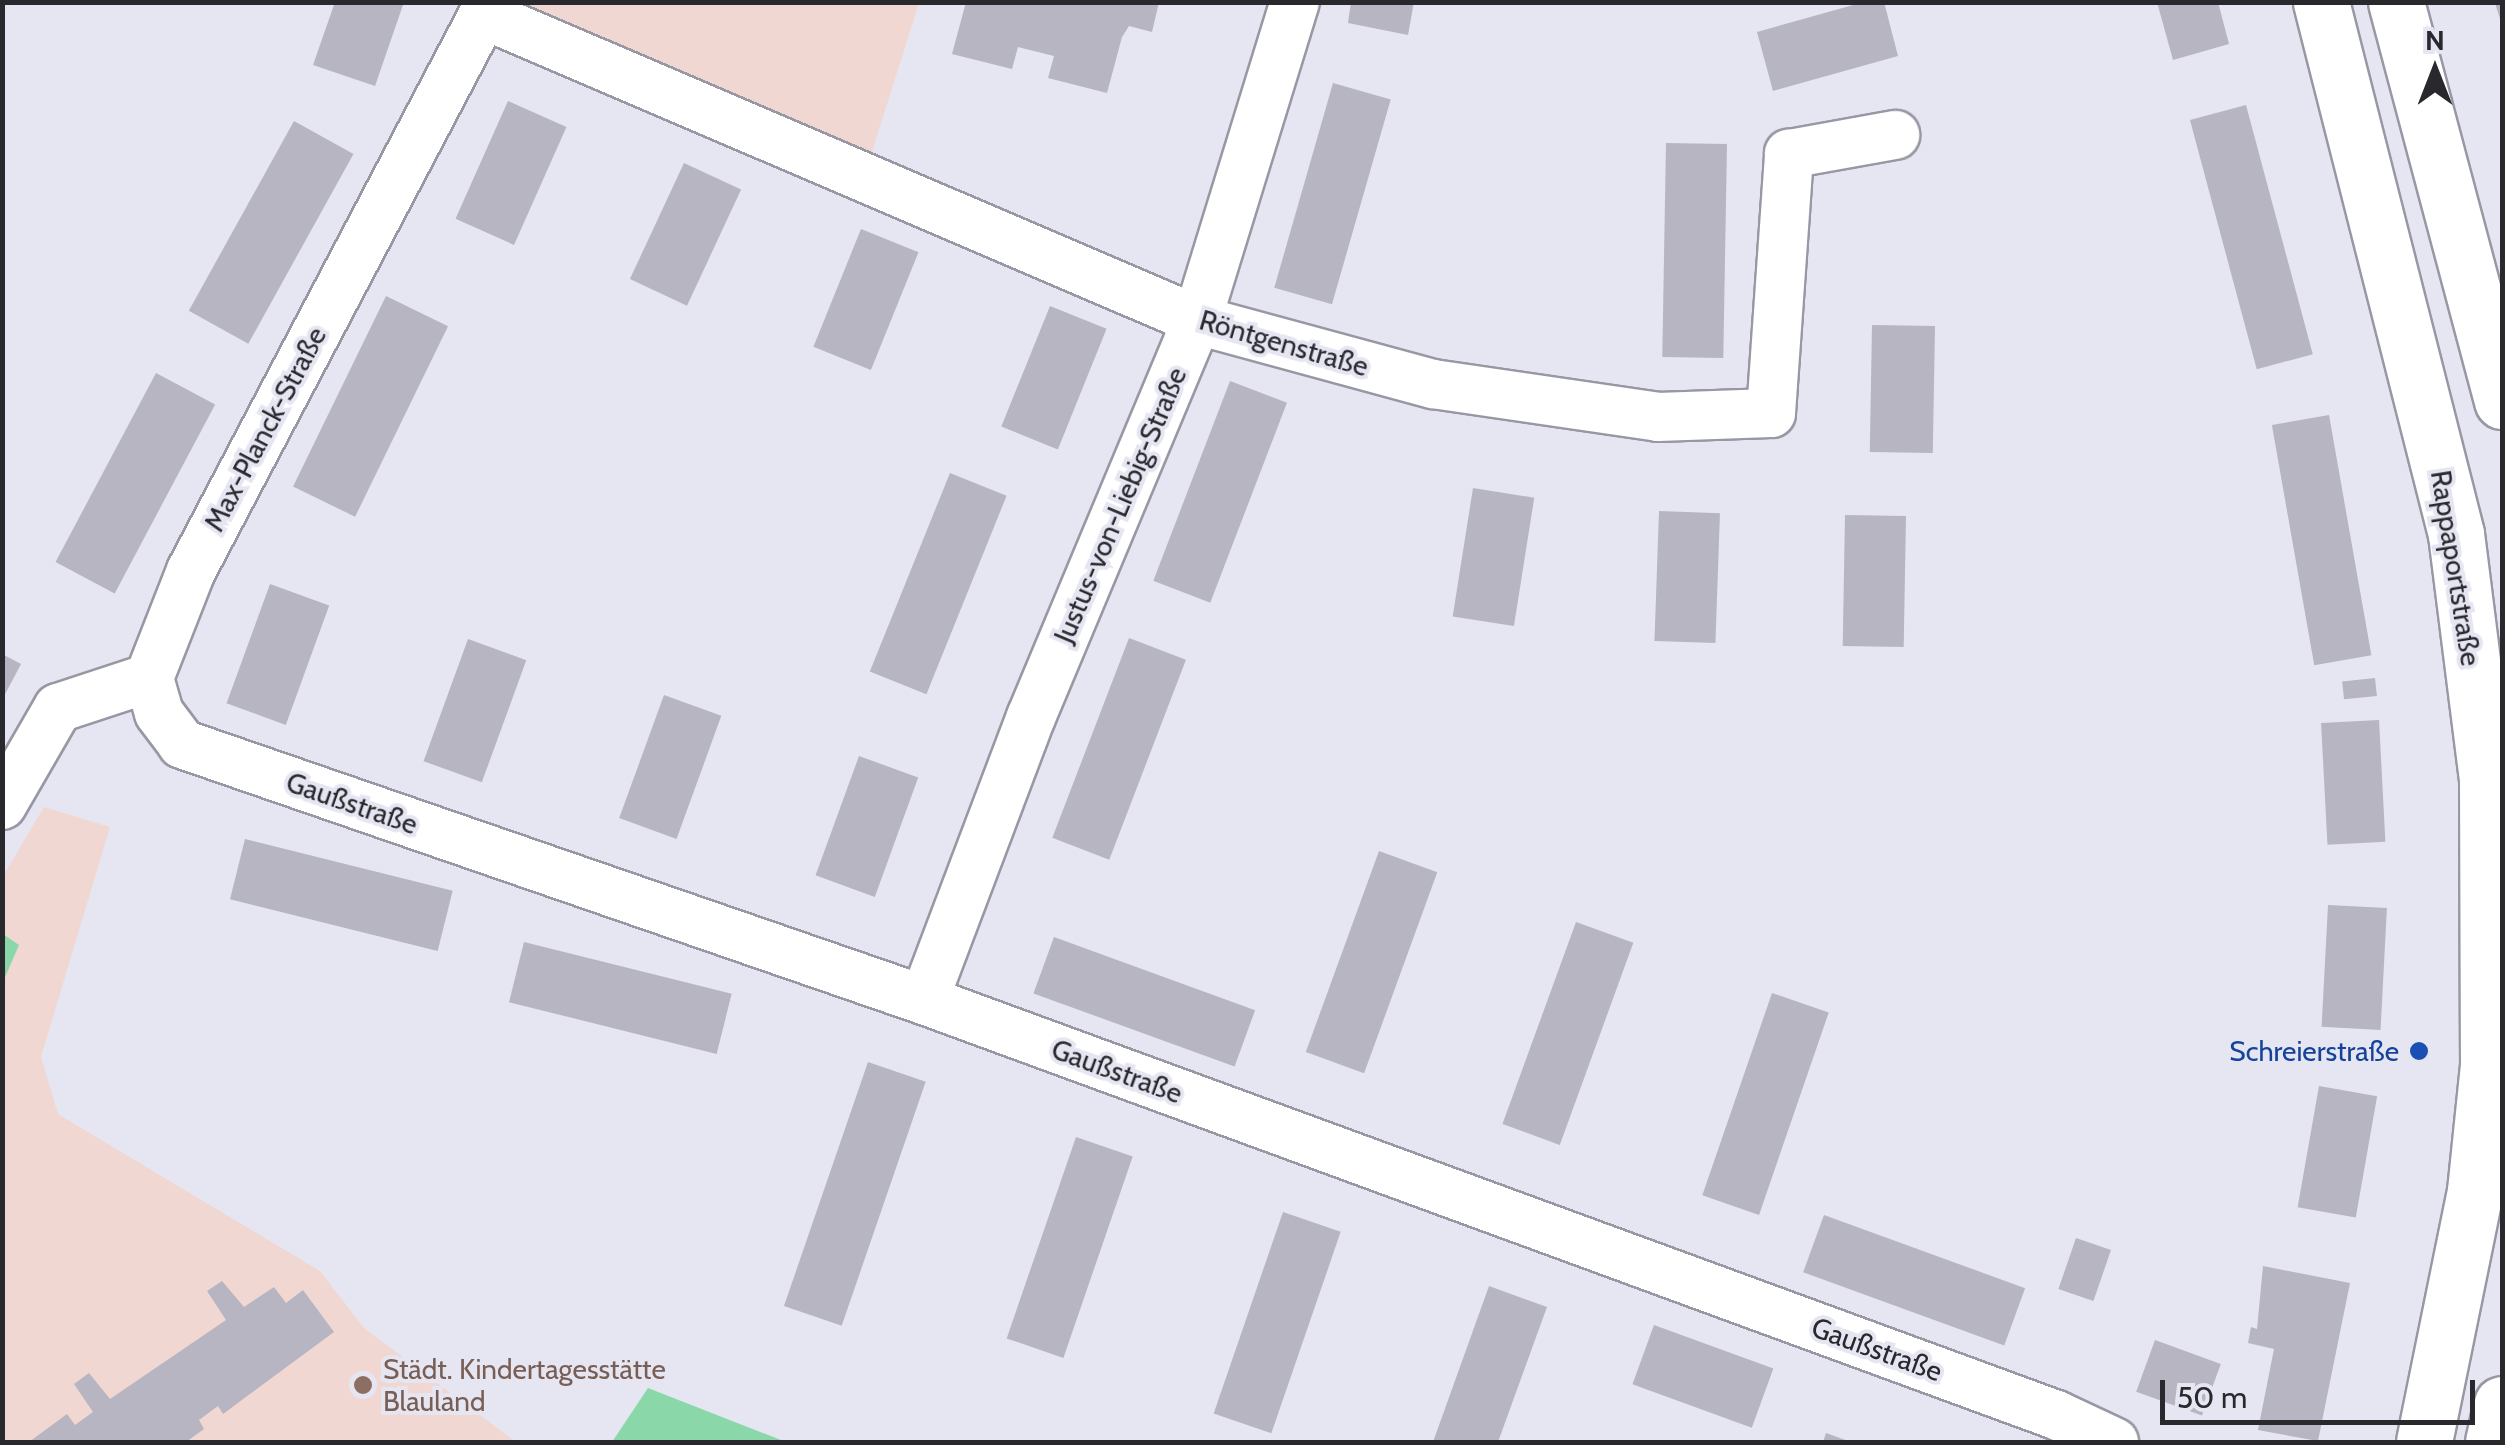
<!DOCTYPE html>
<html>
<head>
<meta charset="utf-8">
<style>
	body { margin:0 }
	#map { position:relative; width:2505px; height:1445px; overflow:hidden; background:#e5e6f2; font-family:Cabin,sans-serif }
	div>[style] { position:absolute }
	.education>* { inset:0; background:#f1d7d2 }
	.green>* { inset:0; background:#8ad8aa }
	.building>* { inset:0; background:#b6b5c1; transform-origin:0 0 }
	.roads { filter:drop-shadow(2px 0 #9898a4) drop-shadow(-2px 0 #9898a4) drop-shadow(0 2px #9898a4) drop-shadow(0 -2px #9898a4) }
	.street>* { height:48px; margin:-24px; padding:0 24px; transform-origin:24px; border-radius:24px; background:#fff }
	.primary>* { height:55px; margin:-27.5px; padding:0 27.5px; transform-origin:27.5px; border-radius:27.5px; background:#fff }
	.dots>* { width:28px; height:28px; translate:-50% -50%; box-sizing:border-box; border:5px solid #e5e6f2; border-radius:50% }
	span { translate:-50% -50%; white-space:nowrap; text-align:center; line-height:1.15; -webkit-text-stroke:8px #e5e6f2; paint-order:stroke }
	.street-label { font-size:28px; color:#28282d }
	.transit-label { font-size:28px; color:#164399 }
	.right { translate:-100% -50%; text-align:right }
	.education-label { font-size:28px; color:#785e54 }
	.left { translate:0 -50%; text-align:left }
	.frame { position:absolute; inset:0; border:5px solid #28282d; pointer-events:none }
	.north { position:absolute; left:2385px; top:20px; width:100px; height:100px; -webkit-text-stroke:8px #e5e6f2; paint-order:stroke; rotate:0deg; font-size:28px; font-weight:700; line-height:40px; text-align:center; color:#28282d }
	.north::after { content:''; display:block; margin:auto; width:35px; height:45px; background:#28282d; clip-path:polygon(50% 0,100% 100%,50% 72%,0 100%) }
	.scale { position:absolute; left:2160px; top:1380px; width:315px; height:45px; box-sizing:border-box; border:5px solid #28282d; border-top:0; padding-left:12px; font-size:30px; line-height:35px; white-space:nowrap; color:#28282d; -webkit-text-stroke:8px #e5e6f2; paint-order:stroke }
</style>
</head>
<body>
<div id="map">
	<div class="education">
		<i style="clip-path:polygon(490px 2px,919px 3px,863px 180px)"></i>
		<i style="clip-path:polygon(44px 807px,110px 827px,41px 1057px,58px 1114px,320px 1271px,364px 1328px,516px 1442px,3px 1442px,3px 876px)"></i>
	</div>
	<div class="green">
		<i style="clip-path:polygon(3px 934px,19px 945px,3px 982px)"></i>
		<i style="clip-path:polygon(648px 1388px,786px 1442px,612px 1442px)"></i>
	</div>
	<div class="building">
		<i style="clip-path:polygon(335px 2px,404px 2px,375px 86px,313px 65px)"></i>
		<i style="clip-path:polygon(966px 2px,1159px 2px,1152px 32px,1129px 26px,1122px 37px,1107px 93px,1048px 78px,1054px 56px,1018px 47px,1012px 69px,952px 54px)"></i>
		<i style="clip-path:polygon(1351px 2px,1414px 2px,1408px 35px,1348px 23px)"></i>
		<i style="clip-path:polygon(1864px 2px,1884px 2px,1898px 56px,1773px 91px,1757px 32px)"></i>
		<i style="clip-path:polygon(2157px 2px,2218px 2px,2229px 44px,2173px 60px)"></i>
		<i style="clip-path:polygon(2497px 2px,2502px 2px,2502px 25px,2495px 3px)"></i>
		<i style="left:1333px;top:83px;width:60px;height:213px;rotate:16deg"></i>
		<i style="left:508px;top:101px;width:64px;height:129px;rotate:24deg"></i>
		<i style="left:2246px;top:105px;width:258px;height:58px;rotate:75deg"></i>
		<i style="left:294px;top:121px;width:68px;height:217px;rotate:29deg"></i>
		<i style="left:1666px;top:143px;width:61px;height:214px;rotate:1deg"></i>
		<i style="left:684px;top:163px;width:63px;height:128px;rotate:25deg"></i>
		<i style="left:861px;top:229px;width:62px;height:127px;rotate:22deg"></i>
		<i style="left:386px;top:296px;width:69px;height:212px;rotate:26deg"></i>
		<i style="left:1050px;top:306px;width:61px;height:130px;rotate:22deg"></i>
		<i style="left:1872px;top:325px;width:63px;height:127px;rotate:1deg"></i>
		<i style="left:156px;top:373px;width:67px;height:214px;rotate:28deg"></i>
		<i style="left:1230px;top:381px;width:61px;height:214px;rotate:21deg"></i>
		<i style="left:2329px;top:415px;width:244px;height:58px;rotate:80deg"></i>
		<i style="left:950px;top:473px;width:61px;height:214px;rotate:22deg"></i>
		<i style="left:1473px;top:488px;width:62px;height:130px;rotate:9deg"></i>
		<i style="left:1659px;top:511px;width:61px;height:130px;rotate:2deg"></i>
		<i style="left:1845px;top:515px;width:61px;height:131px;rotate:1deg"></i>
		<i style="left:270px;top:584px;width:63px;height:127px;rotate:20deg"></i>
		<i style="left:1129px;top:638px;width:61px;height:214px;rotate:21deg"></i>
		<i style="left:468px;top:639px;width:62px;height:130px;rotate:20deg"></i>
		<i style="clip-path:polygon(2px 654px,21px 664px,2px 700px)"></i>
		<i style="left:2375px;top:678px;width:18px;height:33px;rotate:84deg"></i>
		<i style="left:664px;top:695px;width:61px;height:131px;rotate:20deg"></i>
		<i style="left:2379px;top:720px;width:122px;height:58px;rotate:87deg"></i>
		<i style="left:859px;top:756px;width:63px;height:127px;rotate:20deg"></i>
		<i style="left:245px;top:839px;width:214px;height:62px;rotate:14deg"></i>
		<i style="left:1379px;top:851px;width:62px;height:214px;rotate:20deg"></i>
		<i style="left:2328px;top:905px;width:59px;height:122px;rotate:3deg"></i>
		<i style="left:1576px;top:922px;width:61px;height:215px;rotate:20deg"></i>
		<i style="left:1054px;top:937px;width:214px;height:60px;rotate:20deg"></i>
		<i style="left:524px;top:942px;width:214px;height:62px;rotate:14deg"></i>
		<i style="left:1772px;top:993px;width:60px;height:214px;rotate:19deg"></i>
		<i style="left:868px;top:1062px;width:61px;height:258px;rotate:19deg"></i>
		<i style="left:2319px;top:1086px;width:59px;height:123px;rotate:10deg"></i>
		<i style="left:1076px;top:1137px;width:60px;height:213px;rotate:19deg"></i>
		<i style="left:1283px;top:1212px;width:61px;height:213px;rotate:19deg"></i>
		<i style="left:1824px;top:1215px;width:214px;height:61px;rotate:20deg"></i>
		<i style="left:2076px;top:1238px;width:37px;height:54px;rotate:19deg"></i>
		<i style="clip-path:polygon(2263px 1266px,2350px 1283px,2318px 1441px,2258px 1430px,2274px 1349px,2248px 1343px,2251px 1327px,2257px 1329px)"></i>
		<i style="clip-path:polygon(222px 1281px,244px 1307px,274px 1287px,286px 1303px,303px 1290px,334px 1332px,223px 1414px,218px 1406px,199px 1420px,204px 1429px,186px 1442px,29px 1442px,67px 1414px,75px 1425px,93px 1412px,74px 1384px,89px 1373px,110px 1399px,226px 1320px,207px 1291px)"></i>
		<i style="clip-path:polygon(1489px 1286px,1547px 1307px,1498px 1442px,1433px 1442px)"></i>
		<i style="left:1654px;top:1325px;width:127px;height:63px;rotate:20deg"></i>
		<i style="left:2155px;top:1340px;width:70px;height:55px;rotate:20deg"></i>
		<i style="clip-path:polygon(1826px 1433px,1851px 1442px,1823px 1442px)"></i>
	</div>
	<div class="roads">
		<div class="street">
			<i style="left:487px;top:16px;width:772px;rotate:23.18deg"></i>
			<i style="left:1197px;top:320px;width:245px;rotate:15.2deg"></i>
			<i style="left:1433px;top:384px;width:227px;rotate:8.3deg"></i>
			<i style="left:1658px;top:417px;width:113px;rotate:-2deg"></i>
			<i style="left:1771px;top:413px;width:260px;rotate:-86deg"></i>
			<i style="left:1789px;top:154px;width:108px;rotate:-10.2deg"></i>
			<i style="left:149px;top:678px;width:36px;rotate:74deg"></i>
			<i style="left:159px;top:713px;width:39px;rotate:53deg"></i>
			<i style="left:182px;top:744px;width:785px;rotate:19.04deg"></i>
			<i style="left:924px;top:1000px;width:1206px;rotate:20.13deg"></i>
			<i style="left:2056px;top:1415px;width:64px;rotate:25deg"></i>
			<i style="left:149px;top:678px;width:115px;rotate:-68.6deg"></i>
			<i style="left:191px;top:571px;width:643px;rotate:-62.28deg"></i>
			<i style="left:2px;top:805px;width:112px;rotate:-60deg"></i>
			<i style="left:58px;top:708px;width:96px;rotate:-18.2deg"></i>
			<i style="left:924px;top:1000px;width:303px;rotate:-69.3deg"></i>
			<i style="left:1031px;top:717px;width:430px;rotate:-67.3deg"></i>
			<i style="left:1197px;top:320px;width:333px;rotate:-72.9deg"></i>
		</div>
		<div class="primary">
			<i style="left:2321px;top:2px;width:549px;rotate:75.76deg"></i>
			<i style="left:2456px;top:534px;width:248px;rotate:82.8deg"></i>
			<i style="left:2487px;top:780px;width:285px;rotate:89.8deg"></i>
			<i style="left:2488px;top:1065px;width:127px;rotate:95.9deg"></i>
			<i style="left:2475px;top:1191px;width:256px;rotate:101.5deg"></i>
			<i style="left:2396px;top:2px;width:413px;rotate:75.1deg"></i>
			<i style="left:2493px;top:1442px;width:39px;rotate:-77deg"></i>
		</div>
	</div>
	<div class="dots">
		<i style="left:2419px;top:1051px;background:#1a4fb4"></i>
		<i style="left:363px;top:1385px;background:#8d6e63"></i>
	</div>
	<div class="street-label">
		<span style="left:1284px;top:343px;rotate:16deg">Röntgenstraße</span>
		<span style="left:265px;top:429px;rotate:-62deg">Max-Planck-Straße</span>
		<span style="left:1120px;top:505px;rotate:-67deg">Justus-von-Liebig-Straße</span>
		<span style="left:2456px;top:568px;rotate:81deg">Rappaportstraße</span>
		<span style="left:352px;top:803px;rotate:19deg">Gaußstraße</span>
		<span style="left:1117px;top:1071px;rotate:20deg">Gaußstraße</span>
		<span style="left:1877px;top:1349px;rotate:20deg">Gaußstraße</span>
	</div>
	<div class="transit-label">
		<span class="right" style="left:2399px;top:1051px">Schreierstraße</span>
	</div>
	<div class="education-label">
		<span class="left" style="left:383px;top:1385px">Städt. Kindertagesstätte<br>Blauland</span>
	</div>
	<div class="frame"></div>
	<div class="north">N</div>
	<div class="scale">50 m</div>
</div>
</body>
</html>
